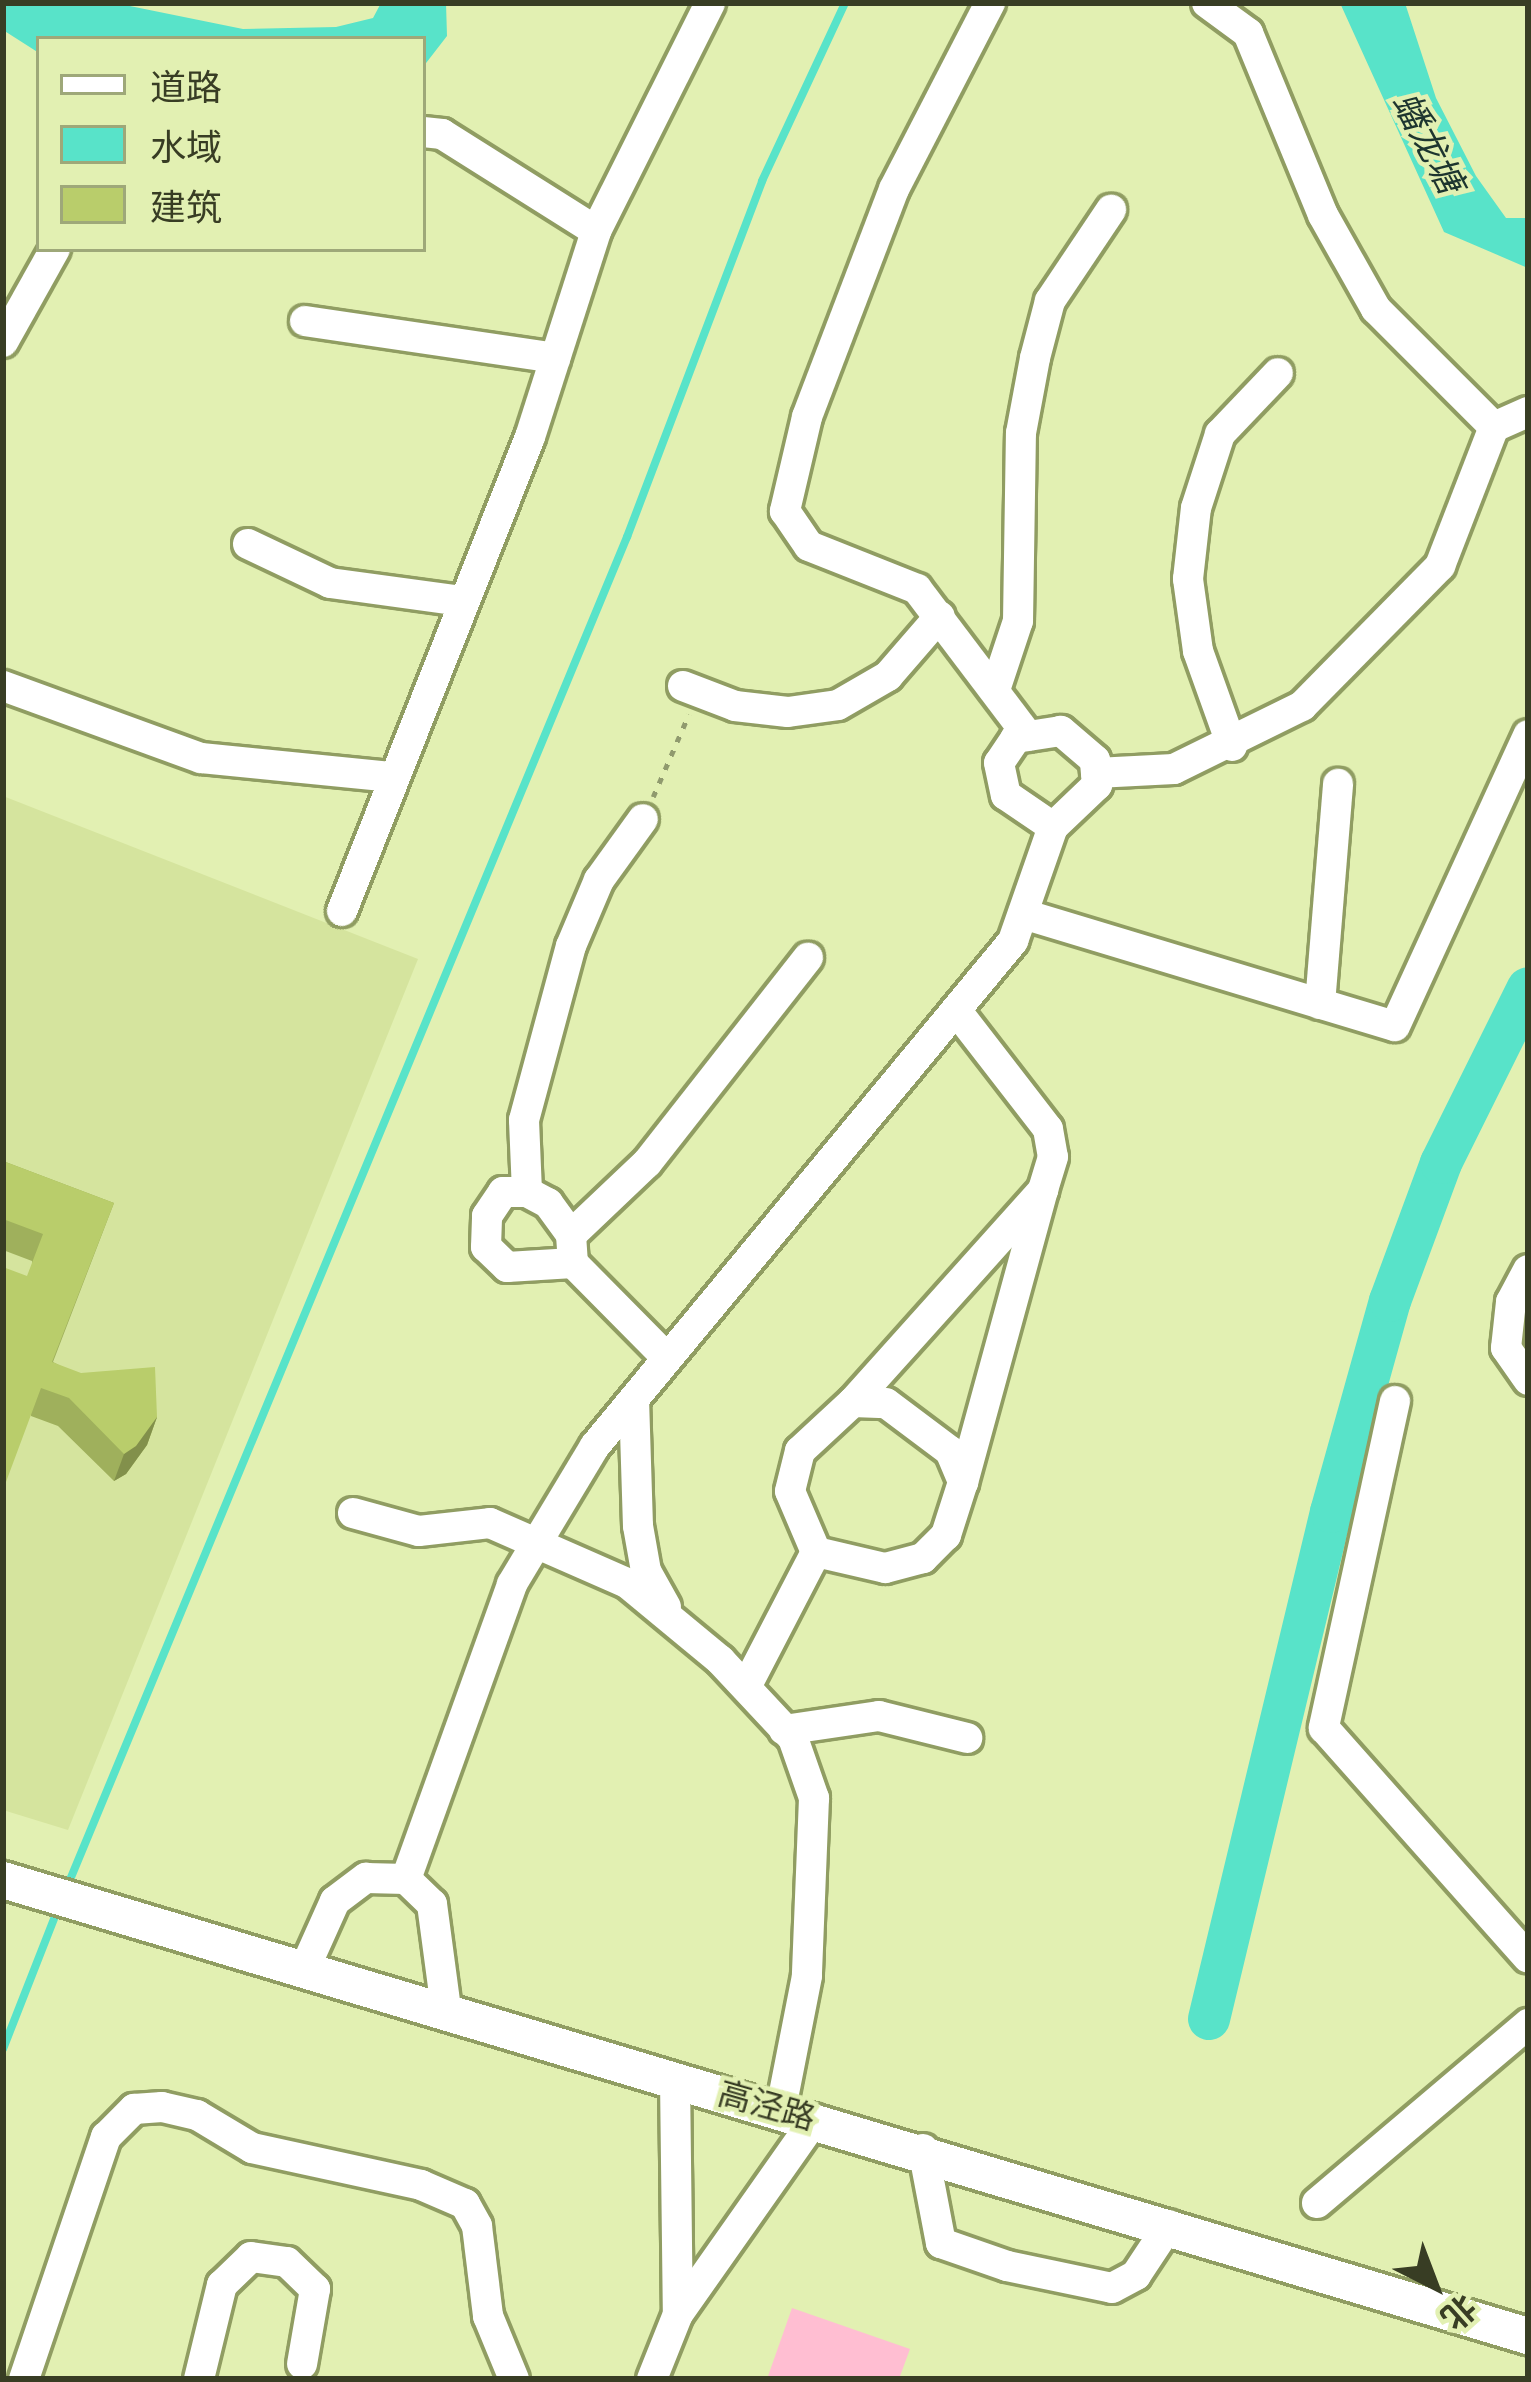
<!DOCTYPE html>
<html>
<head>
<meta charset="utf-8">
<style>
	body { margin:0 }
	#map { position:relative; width:1531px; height:2382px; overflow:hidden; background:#e2f0b2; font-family:"PT Sans","Noto Sans SC",sans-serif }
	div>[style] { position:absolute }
	.built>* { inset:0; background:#d5e49e }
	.green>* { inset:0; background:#ffbed2 }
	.water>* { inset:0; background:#58e3c9 }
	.stream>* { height:8px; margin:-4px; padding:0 4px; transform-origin:4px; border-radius:4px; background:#58e3c9 }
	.river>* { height:42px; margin:-21px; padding:0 21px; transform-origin:21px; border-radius:21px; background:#58e3c9 }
	.path>* { height:4.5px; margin-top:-2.25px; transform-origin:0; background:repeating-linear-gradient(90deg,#909a6e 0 6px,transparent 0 15px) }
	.roads { filter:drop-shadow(3px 0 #909d62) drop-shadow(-3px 0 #909d62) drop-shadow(0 3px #909d62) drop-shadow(0 -3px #909d62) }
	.minor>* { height:30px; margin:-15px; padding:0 15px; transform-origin:15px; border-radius:15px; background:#fff }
	.major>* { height:36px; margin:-18px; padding:0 18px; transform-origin:18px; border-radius:18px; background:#fff }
	.wall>* { inset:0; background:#9fb05c }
	.shaded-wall>* { inset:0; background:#82904b }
	.building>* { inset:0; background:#b9cd6b }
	span { translate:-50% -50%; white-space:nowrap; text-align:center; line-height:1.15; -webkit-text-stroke:9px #e2f0b2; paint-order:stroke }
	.street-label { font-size:33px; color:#383d24 }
	.water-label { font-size:36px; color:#1d352f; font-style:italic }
	.frame { position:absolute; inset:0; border:6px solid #383d24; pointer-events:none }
	.legend { position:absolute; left:36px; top:36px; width:390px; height:216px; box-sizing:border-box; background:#e2f0b2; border:3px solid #9ea879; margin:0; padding:15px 21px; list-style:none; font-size:36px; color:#383d24 }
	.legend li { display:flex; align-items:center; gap:24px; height:60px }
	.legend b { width:60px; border:3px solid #9ea879 }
	.north { position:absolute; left:1375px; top:2226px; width:120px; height:120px; -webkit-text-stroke:9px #e2f0b2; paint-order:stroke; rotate:138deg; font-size:33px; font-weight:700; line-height:48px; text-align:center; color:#383d24 }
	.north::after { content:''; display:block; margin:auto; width:42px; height:54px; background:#383d24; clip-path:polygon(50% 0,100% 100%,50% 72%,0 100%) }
</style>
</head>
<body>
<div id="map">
	<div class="built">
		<i style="clip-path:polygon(3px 796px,418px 959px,68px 1830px,3px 1810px)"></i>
	</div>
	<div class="green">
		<i style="clip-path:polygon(792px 2308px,910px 2349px,899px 2379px,767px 2379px)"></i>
	</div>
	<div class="water">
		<i style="clip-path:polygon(3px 3px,115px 3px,243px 29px,336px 27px,373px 18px,381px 3px,446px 3px,447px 36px,423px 67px,423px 39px,39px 39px,39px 53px,3px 30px)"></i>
		<i style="clip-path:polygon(1340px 3px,1405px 3px,1436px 98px,1476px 176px,1506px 218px,1528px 218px,1528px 268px,1444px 232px)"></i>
	</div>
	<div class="stream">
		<i style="left:67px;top:1887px;width:1462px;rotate:-67.47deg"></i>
		<i style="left:627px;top:537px;width:381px;rotate:-69.2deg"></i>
		<i style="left:762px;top:181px;width:196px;rotate:-65deg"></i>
		<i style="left:3px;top:2049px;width:154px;rotate:-68.6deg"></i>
	</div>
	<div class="river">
		<i style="left:1209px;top:2019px;width:521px;rotate:-76.47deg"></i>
		<i style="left:1331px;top:1512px;width:219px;rotate:-74.4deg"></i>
		<i style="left:1390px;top:1301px;width:147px;rotate:-69.7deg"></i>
		<i style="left:1441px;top:1163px;width:195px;rotate:-63.6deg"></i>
	</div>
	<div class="path">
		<i style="left:653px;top:797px;width:90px;rotate:-66.6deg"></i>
	</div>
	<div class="roads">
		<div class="minor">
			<i style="left:990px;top:3px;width:209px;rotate:117.3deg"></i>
			<i style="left:894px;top:189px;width:244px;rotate:110.9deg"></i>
			<i style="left:807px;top:417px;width:97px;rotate:103.2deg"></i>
			<i style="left:785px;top:511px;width:42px;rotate:55.6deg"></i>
			<i style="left:809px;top:546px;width:116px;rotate:21.7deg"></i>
			<i style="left:917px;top:589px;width:184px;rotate:52.9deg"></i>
			<i style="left:1207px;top:3px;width:51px;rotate:36.2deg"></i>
			<i style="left:1248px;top:33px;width:197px;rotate:67.6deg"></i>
			<i style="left:1323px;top:215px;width:108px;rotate:60.6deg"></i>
			<i style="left:1376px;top:309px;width:167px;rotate:45deg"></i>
			<i style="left:1494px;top:427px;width:37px;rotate:-24deg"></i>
			<i style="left:596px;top:231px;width:255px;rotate:-63.4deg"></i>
			<i style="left:305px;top:321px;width:253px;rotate:8.4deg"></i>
			<i style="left:3px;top:342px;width:107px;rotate:-60.8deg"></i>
			<i style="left:248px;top:544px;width:91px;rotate:25.4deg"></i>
			<i style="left:330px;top:583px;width:132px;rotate:7.8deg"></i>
			<i style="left:3px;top:686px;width:211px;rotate:20deg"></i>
			<i style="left:201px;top:758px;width:193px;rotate:5.7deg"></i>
			<i style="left:683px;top:686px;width:56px;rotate:21deg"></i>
			<i style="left:735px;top:706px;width:53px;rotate:6.5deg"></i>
			<i style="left:788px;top:712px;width:50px;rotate:-8deg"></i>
			<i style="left:838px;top:705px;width:58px;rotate:-30.1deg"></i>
			<i style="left:888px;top:676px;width:79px;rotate:-49.1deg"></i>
			<i style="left:996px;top:687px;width:70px;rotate:-71.6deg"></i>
			<i style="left:1018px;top:621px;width:188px;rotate:-89.1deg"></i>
			<i style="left:1021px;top:433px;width:76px;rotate:-79.4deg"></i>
			<i style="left:1035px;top:358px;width:59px;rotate:-75.3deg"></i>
			<i style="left:1050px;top:301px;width:110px;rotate:-56.2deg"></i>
			<i style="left:1232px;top:746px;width:101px;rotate:-109.7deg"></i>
			<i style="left:1198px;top:651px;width:73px;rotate:-97.9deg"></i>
			<i style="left:1188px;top:579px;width:71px;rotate:-83.6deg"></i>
			<i style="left:1196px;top:508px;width:78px;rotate:-72deg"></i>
			<i style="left:1220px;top:434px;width:84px;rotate:-46.4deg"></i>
			<i style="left:1096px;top:773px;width:78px;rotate:-2.9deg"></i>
			<i style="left:1174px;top:769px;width:143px;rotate:-26.2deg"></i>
			<i style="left:1302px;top:706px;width:197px;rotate:-45.4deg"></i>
			<i style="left:1440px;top:566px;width:149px;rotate:-68.8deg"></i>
			<i style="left:342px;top:911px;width:510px;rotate:-68.37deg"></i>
			<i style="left:530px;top:437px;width:216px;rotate:-72.2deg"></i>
			<i style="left:596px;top:231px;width:182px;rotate:-147.8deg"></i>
			<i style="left:442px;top:134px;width:19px;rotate:-174deg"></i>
			<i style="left:1023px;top:914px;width:388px;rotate:16.8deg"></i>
			<i style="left:1395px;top:1026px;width:320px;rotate:-65.4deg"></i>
			<i style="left:1320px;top:1004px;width:221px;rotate:-85.3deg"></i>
			<i style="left:956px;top:1010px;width:150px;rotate:52.3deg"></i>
			<i style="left:1048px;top:1129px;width:28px;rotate:80deg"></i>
			<i style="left:1053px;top:1157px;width:34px;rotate:107deg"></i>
			<i style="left:527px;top:1192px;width:72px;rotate:-92.4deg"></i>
			<i style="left:524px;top:1120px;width:180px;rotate:-74.9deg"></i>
			<i style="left:571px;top:946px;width:72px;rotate:-67deg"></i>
			<i style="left:599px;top:880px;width:75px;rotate:-54.2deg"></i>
			<i style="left:571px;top:1235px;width:105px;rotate:-43.5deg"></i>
			<i style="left:647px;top:1163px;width:261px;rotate:-51.9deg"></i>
			<i style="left:573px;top:1263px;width:66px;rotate:176.5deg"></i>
			<i style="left:507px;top:1267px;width:29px;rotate:-136deg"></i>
			<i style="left:486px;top:1247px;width:31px;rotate:-88deg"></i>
			<i style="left:487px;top:1216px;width:29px;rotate:-56deg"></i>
			<i style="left:503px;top:1192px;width:24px"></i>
			<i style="left:527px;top:1192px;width:24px;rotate:28deg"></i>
			<i style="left:548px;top:1203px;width:39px;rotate:54deg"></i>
			<i style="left:571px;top:1235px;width:28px;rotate:86deg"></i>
			<i style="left:573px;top:1263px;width:134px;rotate:45.3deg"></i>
			<i style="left:1528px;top:1270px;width:36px;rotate:118deg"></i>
			<i style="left:1511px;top:1302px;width:46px;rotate:96.2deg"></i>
			<i style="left:1506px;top:1348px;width:39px;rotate:55deg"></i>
			<i style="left:634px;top:1399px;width:127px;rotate:88.2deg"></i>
			<i style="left:638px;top:1526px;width:46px;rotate:79.9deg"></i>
			<i style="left:646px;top:1571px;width:41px;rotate:60.9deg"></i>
			<i style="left:1395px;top:1401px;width:335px;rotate:102.3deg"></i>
			<i style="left:1324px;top:1728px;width:307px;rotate:48.4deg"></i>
			<i style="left:853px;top:1402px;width:285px;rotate:-48.1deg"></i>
			<i style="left:1043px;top:1190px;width:303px;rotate:105.3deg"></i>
			<i style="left:353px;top:1513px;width:68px;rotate:15.3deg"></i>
			<i style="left:419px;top:1531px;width:71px;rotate:-6.4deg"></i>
			<i style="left:490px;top:1523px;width:150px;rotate:23.7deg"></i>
			<i style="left:627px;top:1583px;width:121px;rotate:39.6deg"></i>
			<i style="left:720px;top:1660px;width:107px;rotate:46.9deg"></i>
			<i style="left:793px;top:1738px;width:64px;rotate:70.7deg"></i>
			<i style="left:814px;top:1798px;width:178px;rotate:92.3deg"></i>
			<i style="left:807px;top:1976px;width:136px;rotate:101.1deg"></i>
			<i style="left:746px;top:1687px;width:152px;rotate:-62.6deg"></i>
			<i style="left:816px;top:1552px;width:66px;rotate:-113.1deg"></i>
			<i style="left:790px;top:1491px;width:41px;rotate:-76deg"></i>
			<i style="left:800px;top:1451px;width:72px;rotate:-42.8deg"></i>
			<i style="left:853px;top:1402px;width:33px;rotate:2deg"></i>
			<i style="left:886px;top:1403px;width:80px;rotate:36.9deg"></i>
			<i style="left:950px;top:1451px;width:34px;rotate:67deg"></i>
			<i style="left:963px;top:1482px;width:56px;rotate:107.8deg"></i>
			<i style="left:946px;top:1535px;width:33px;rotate:135deg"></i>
			<i style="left:923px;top:1558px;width:39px;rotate:165deg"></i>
			<i style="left:885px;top:1568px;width:71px;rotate:-166.9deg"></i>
			<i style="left:784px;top:1730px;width:96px;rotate:-8.4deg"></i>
			<i style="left:879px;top:1716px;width:91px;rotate:14deg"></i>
			<i style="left:406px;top:1879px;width:313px;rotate:-70.2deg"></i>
			<i style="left:512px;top:1584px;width:161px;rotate:-59deg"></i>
			<i style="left:595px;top:1446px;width:656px;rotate:-50.38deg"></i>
			<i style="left:1013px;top:941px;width:121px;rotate:-70.7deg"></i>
			<i style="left:1053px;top:827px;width:61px;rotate:-43.7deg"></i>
			<i style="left:1097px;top:785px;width:25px;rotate:-95deg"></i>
			<i style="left:1095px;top:760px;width:45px;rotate:-139.5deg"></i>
			<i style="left:1061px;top:731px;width:46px;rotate:171.2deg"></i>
			<i style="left:1016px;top:738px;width:30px;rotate:124deg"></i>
			<i style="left:999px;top:763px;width:33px;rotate:78deg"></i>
			<i style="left:1006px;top:795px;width:57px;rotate:34.2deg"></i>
			<i style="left:305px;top:1968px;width:73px;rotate:-65.9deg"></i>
			<i style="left:335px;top:1901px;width:39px;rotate:-37deg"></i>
			<i style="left:366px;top:1878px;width:40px;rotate:1.4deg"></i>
			<i style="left:406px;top:1879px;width:36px;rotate:44deg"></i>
			<i style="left:432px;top:1904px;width:106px;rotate:82.4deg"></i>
			<i style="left:675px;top:2079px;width:235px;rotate:89.3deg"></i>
			<i style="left:923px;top:2149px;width:96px;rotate:79.2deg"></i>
			<i style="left:941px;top:2243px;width:70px;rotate:19.2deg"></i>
			<i style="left:1007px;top:2266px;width:107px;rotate:11.8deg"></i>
			<i style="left:1112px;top:2288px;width:27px;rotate:-28deg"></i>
			<i style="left:1136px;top:2275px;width:60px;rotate:-56.6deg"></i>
			<i style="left:1317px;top:2203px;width:277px;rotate:-40.3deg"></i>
			<i style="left:24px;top:2379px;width:256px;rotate:-71.3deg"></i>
			<i style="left:106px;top:2137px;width:40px;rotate:-45deg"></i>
			<i style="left:134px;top:2109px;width:28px;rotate:-4deg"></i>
			<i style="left:162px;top:2107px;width:36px;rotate:13deg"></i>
			<i style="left:197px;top:2115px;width:64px;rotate:31deg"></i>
			<i style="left:252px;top:2148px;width:173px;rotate:12.3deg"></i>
			<i style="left:421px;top:2185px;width:48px;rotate:23.4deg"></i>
			<i style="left:465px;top:2204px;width:25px;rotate:61deg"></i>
			<i style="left:477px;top:2226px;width:91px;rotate:83deg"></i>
			<i style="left:488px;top:2316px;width:68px;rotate:67.6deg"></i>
			<i style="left:199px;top:2379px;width:97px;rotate:-76.3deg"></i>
			<i style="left:222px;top:2285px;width:40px;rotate:-44deg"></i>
			<i style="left:251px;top:2257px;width:36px;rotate:8deg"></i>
			<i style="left:287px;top:2262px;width:39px;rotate:44deg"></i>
			<i style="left:315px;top:2289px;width:76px;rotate:99.8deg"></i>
			<i style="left:652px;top:2379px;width:70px;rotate:-68.2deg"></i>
			<i style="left:678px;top:2314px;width:238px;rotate:-54.9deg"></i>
		</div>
		<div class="major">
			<i style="left:3px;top:1880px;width:1592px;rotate:16.65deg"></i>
		</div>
	</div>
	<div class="wall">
		<i style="clip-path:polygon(3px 1161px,114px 1203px,53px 1362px,157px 1417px,147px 1445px,126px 1474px,114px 1481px,58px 1426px,31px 1416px,32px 1261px,3px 1250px)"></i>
	</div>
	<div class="shaded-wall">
		<i style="clip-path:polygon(157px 1417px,147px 1445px,126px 1474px,114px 1481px,124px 1454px)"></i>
	</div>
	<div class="building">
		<i style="clip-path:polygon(3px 1161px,114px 1203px,52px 1362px,81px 1373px,155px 1367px,157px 1417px,136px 1446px,124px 1454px,69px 1398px,41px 1388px,3px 1490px,3px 1267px,27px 1276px,43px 1234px,3px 1219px)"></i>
	</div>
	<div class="street-label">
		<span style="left:767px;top:2105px;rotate:16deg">高泾路</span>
	</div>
	<div class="water-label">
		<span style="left:1429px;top:142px;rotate:62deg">蟠龙塘</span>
	</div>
	<div class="frame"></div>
	<ul class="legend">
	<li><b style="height:15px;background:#fff"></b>道路</li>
	<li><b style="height:33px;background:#58e3c9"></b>水域</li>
	<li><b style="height:33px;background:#b9cd6b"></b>建筑</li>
	</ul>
	<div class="north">北</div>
</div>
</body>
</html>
